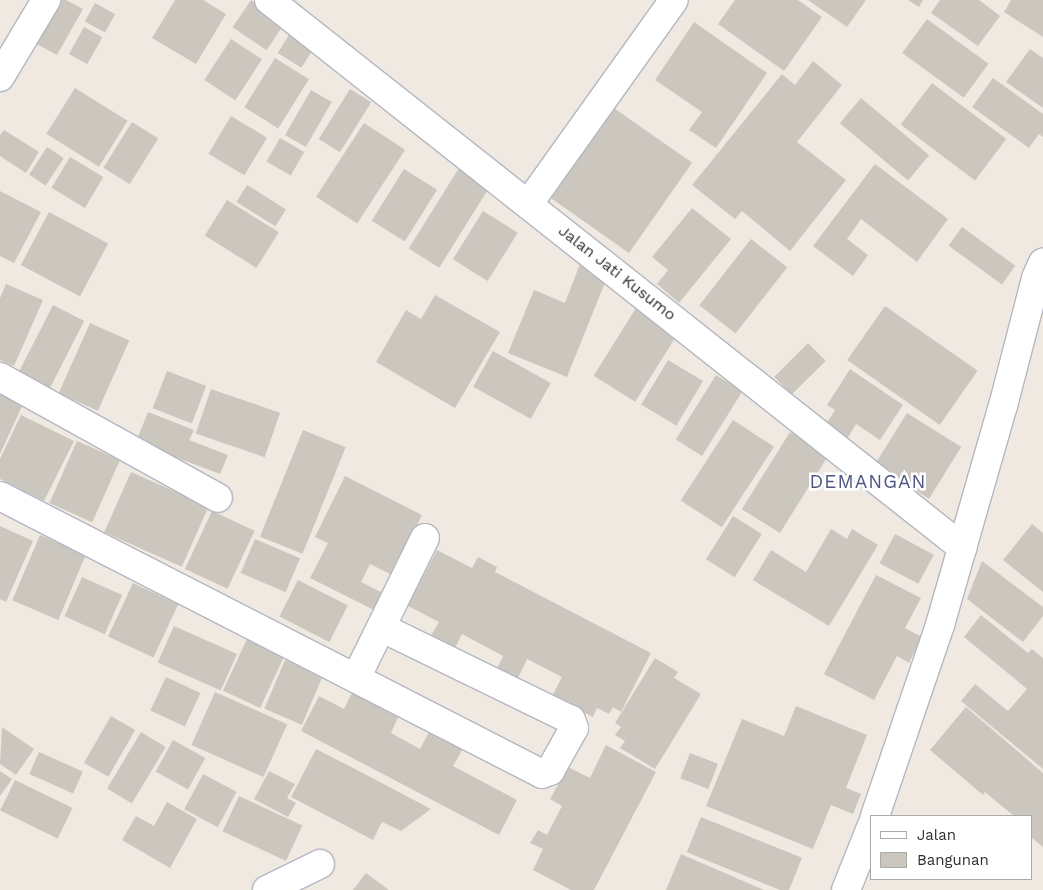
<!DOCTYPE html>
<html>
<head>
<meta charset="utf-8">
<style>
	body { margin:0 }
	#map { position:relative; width:1043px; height:890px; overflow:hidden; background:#efe9e1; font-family:"Work Sans",sans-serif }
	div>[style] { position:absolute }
	.building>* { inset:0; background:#cbc7bf; transform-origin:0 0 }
	.roads { filter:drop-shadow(1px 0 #b4b7c1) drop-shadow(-1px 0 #b4b7c1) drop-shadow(0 1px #b4b7c1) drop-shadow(0 -1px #b4b7c1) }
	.minor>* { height:28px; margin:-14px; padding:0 14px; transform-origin:14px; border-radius:14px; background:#fff }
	span { translate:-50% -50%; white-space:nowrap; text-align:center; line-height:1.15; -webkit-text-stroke:5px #fff; paint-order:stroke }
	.street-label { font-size:16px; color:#2e2e2e }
	.quarter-label { font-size:19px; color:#4d5680; letter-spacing:1px }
	.legend { position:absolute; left:870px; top:815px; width:162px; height:65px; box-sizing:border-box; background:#fff; border:1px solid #ababab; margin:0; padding:6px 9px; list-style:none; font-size:15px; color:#2e2e2e }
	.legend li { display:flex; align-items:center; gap:10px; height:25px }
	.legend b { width:25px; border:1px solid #ababab }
</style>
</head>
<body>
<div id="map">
	<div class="building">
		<i style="clip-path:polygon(59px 0,66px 0,83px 9px,57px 55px,35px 43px)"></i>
		<i style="clip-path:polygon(175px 0,203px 0,226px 14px,196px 64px,152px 38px)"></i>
		<i style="left:251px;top:0;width:41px;height:33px;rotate:34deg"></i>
		<i style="clip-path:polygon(735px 0,798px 0,822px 17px,784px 71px,718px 24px)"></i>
		<i style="clip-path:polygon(808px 0,866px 0,847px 27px)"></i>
		<i style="clip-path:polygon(908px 0,923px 0,919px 7px)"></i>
		<i style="clip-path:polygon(940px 0,979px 0,1000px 16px,978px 46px,931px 13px)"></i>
		<i style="clip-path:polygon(1011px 0,1043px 0,1043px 37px,1004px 12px)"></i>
		<i style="left:95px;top:3px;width:23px;height:21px;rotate:29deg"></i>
		<i style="left:927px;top:19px;width:76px;height:42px;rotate:36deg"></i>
		<i style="clip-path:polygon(694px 22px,767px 73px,716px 148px,689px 130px,702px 112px,655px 80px)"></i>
		<i style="left:84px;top:27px;width:21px;height:31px;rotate:29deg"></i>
		<i style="left:292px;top:30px;width:28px;height:27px;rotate:32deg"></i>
		<i style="left:231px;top:39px;width:37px;height:49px;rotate:33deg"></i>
		<i style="clip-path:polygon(1030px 49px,1043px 58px,1043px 108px,1006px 82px)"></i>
		<i style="left:275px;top:58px;width:40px;height:58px;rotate:32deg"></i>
		<i style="clip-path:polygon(813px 61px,842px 85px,797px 142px,846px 180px,790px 251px,742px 211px,735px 219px,692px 185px,782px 74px,795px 85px)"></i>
		<i style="clip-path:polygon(993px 78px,1043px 114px,1043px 137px,1039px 134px,1029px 148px,972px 107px)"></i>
		<i style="left:932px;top:83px;width:93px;height:52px;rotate:37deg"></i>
		<i style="left:75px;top:88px;width:62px;height:54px;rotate:32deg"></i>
		<i style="left:350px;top:89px;width:25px;height:59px;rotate:32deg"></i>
		<i style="left:311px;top:90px;width:24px;height:52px;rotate:30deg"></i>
		<i style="left:861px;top:98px;width:89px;height:33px;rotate:40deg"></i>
		<i style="left:611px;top:106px;width:99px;height:110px;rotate:35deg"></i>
		<i style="left:231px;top:116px;width:42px;height:44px;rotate:31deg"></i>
		<i style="left:132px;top:122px;width:31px;height:54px;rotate:32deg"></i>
		<i style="left:364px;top:123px;width:49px;height:88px;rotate:33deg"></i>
		<i style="clip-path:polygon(4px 130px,39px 152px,26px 173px,0 156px,0 135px)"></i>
		<i style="left:280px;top:138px;width:28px;height:27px;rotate:30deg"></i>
		<i style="left:47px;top:147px;width:20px;height:33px;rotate:33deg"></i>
		<i style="left:70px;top:157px;width:39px;height:36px;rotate:31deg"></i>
		<i style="clip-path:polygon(875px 164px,948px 219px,917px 262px,861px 219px,847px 239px,868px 255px,853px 276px,813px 246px)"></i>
		<i style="left:459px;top:168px;width:36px;height:95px;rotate:32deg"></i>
		<i style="left:404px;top:169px;width:39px;height:61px;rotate:32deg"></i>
		<i style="left:247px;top:185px;width:46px;height:20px;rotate:32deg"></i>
		<i style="clip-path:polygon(0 191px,41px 212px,14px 263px,0 256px)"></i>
		<i style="left:227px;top:200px;width:61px;height:42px;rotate:32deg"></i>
		<i style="clip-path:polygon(692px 208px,731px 239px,679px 303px,657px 284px,668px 270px,652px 257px)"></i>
		<i style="left:483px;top:211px;width:41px;height:57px;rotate:32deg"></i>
		<i style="left:49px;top:212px;width:67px;height:60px;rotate:28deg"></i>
		<i style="left:962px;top:227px;width:66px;height:23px;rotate:36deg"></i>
		<i style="left:751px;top:239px;width:46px;height:84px;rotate:38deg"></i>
		<i style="clip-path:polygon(580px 264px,608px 275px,567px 377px,508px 353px,534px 290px,565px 303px)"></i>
		<i style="clip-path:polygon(6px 284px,43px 300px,14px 366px,0 360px,0 298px)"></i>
		<i style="clip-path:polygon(435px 295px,500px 332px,455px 408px,376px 362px,406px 310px,421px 319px)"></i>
		<i style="left:53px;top:305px;width:35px;height:77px;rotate:27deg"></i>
		<i style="left:885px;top:306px;width:113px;height:66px;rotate:35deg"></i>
		<i style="left:636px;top:308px;width:49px;height:80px;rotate:32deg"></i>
		<i style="left:90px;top:323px;width:43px;height:77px;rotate:24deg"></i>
		<i style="left:808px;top:343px;width:25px;height:48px;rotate:45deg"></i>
		<i style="left:493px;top:351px;width:66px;height:41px;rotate:29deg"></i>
		<i style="left:668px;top:360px;width:41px;height:52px;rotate:31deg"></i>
		<i style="clip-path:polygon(850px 369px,903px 405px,880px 440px,856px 424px,847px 439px,826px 424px,835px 410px,827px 405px)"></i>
		<i style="left:167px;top:371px;width:42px;height:40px;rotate:21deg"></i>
		<i style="left:716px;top:375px;width:31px;height:76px;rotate:32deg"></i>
		<i style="left:211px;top:389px;width:73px;height:47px;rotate:19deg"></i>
		<i style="clip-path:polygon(0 393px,23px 404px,0 454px)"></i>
		<i style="clip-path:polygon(148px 412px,194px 430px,189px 440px,228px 455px,220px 474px,136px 442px)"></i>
		<i style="left:907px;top:413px;width:64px;height:61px;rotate:32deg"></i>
		<i style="clip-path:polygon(21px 415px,74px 441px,44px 501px,0 479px,0 459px)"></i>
		<i style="left:733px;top:420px;width:49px;height:96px;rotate:33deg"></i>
		<i style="left:303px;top:430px;width:46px;height:115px;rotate:22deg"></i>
		<i style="left:790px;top:432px;width:45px;height:91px;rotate:32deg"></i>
		<i style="left:77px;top:441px;width:47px;height:68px;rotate:24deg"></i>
		<i style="left:131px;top:472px;width:85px;height:66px;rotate:24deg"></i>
		<i style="clip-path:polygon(345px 476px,422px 515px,392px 575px,370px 564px,361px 582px,391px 597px,382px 614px,310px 578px,328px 543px,315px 537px)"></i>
		<i style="left:212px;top:511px;width:47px;height:64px;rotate:25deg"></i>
		<i style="left:733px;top:516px;width:34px;height:51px;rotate:32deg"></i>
		<i style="clip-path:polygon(1032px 524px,1043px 533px,1043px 592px,1003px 560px)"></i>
		<i style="clip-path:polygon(0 526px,33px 541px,6px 602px,0 599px)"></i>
		<i style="clip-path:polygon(831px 529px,847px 539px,852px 529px,878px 545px,829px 626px,753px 580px,771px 550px,806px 572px)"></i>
		<i style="left:895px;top:534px;width:44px;height:33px;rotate:28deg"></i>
		<i style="left:40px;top:535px;width:50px;height:71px;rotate:23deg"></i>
		<i style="left:255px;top:539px;width:49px;height:37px;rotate:23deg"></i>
		<i style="clip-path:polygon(437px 550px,472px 568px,478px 557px,497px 567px,495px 572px,651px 653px,621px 712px,613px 707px,609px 714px,597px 708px,593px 717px,552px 696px,562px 677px,527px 659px,517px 680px,497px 669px,503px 656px,462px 634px,454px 650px,430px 637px,439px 622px,408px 606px)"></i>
		<i style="clip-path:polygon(982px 561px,1043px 607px,1043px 616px,1023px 642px,967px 599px)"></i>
		<i style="clip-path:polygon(876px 575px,921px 598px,905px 628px,922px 637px,909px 663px,897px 656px,874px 700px,824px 674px)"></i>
		<i style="left:82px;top:577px;width:44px;height:43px;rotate:24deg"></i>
		<i style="left:298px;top:580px;width:56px;height:41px;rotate:27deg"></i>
		<i style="left:133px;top:583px;width:50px;height:59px;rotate:25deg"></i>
		<i style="clip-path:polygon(981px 615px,1028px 653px,1032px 649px,1043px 658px,1043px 769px,961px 701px,975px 684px,1008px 711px,1027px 689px,964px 637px)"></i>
		<i style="left:174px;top:626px;width:69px;height:40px;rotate:24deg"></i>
		<i style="left:247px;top:639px;width:41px;height:57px;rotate:25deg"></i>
		<i style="clip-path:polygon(655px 658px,678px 672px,674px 678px,701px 694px,655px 769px,620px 748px,625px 741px,615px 735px,621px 727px,615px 723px)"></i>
		<i style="left:285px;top:660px;width:41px;height:53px;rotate:23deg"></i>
		<i style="left:166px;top:677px;width:38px;height:37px;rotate:25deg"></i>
		<i style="clip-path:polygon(354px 689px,400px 713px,391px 733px,420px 749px,433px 725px,466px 743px,453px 766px,517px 800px,499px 835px,301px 731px,319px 696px,344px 709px)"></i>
		<i style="left:215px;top:692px;width:79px;height:58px;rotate:24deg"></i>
		<i style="clip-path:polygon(796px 706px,867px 735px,846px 788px,861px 794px,853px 814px,831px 805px,813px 849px,706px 806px,742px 719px,784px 736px)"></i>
		<i style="clip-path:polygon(966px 707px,1043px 773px,1043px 847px,1032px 838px,1032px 816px,1014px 816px,985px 792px,983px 795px,930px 750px)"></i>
		<i style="left:111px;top:716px;width:28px;height:54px;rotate:30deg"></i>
		<i style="clip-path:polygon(2px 727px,34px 749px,16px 775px,0 764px)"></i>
		<i style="left:141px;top:732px;width:29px;height:66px;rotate:31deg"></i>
		<i style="left:173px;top:740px;width:37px;height:36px;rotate:29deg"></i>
		<i style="clip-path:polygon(606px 745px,656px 772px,594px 890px,571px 890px,533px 870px,543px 849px,530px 843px,538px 830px,547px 835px,562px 806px,550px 799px,568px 767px,590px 778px)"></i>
		<i style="clip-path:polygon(316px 749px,357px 770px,431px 809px,401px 831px,382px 822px,373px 840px,291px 797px)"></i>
		<i style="left:39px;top:752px;width:48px;height:24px;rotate:24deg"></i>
		<i style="left:690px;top:753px;width:30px;height:27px;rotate:21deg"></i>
		<i style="clip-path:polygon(0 771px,12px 779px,0 796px)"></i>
		<i style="clip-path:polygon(269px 771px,295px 784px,287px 798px,296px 803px,288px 817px,254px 799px)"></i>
		<i style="left:203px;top:774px;width:38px;height:40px;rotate:28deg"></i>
		<i style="left:15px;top:780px;width:64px;height:34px;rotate:26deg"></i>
		<i style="left:239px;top:796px;width:70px;height:39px;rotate:25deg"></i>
		<i style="clip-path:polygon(167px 802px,197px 819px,170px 868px,122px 840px,136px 816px,154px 826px)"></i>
		<i style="left:701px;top:817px;width:109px;height:38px;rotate:22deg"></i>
		<i style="clip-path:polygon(681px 854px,764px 890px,666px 890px)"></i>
		<i style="clip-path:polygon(366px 873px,389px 890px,353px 890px)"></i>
	</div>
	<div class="roads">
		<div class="minor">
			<i style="left:269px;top:0;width:884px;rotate:38.3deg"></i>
			<i style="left:0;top:77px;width:90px;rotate:-59.1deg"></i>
			<i style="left:529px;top:203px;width:249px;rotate:-54.5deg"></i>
			<i style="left:0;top:377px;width:249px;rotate:29deg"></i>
			<i style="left:0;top:496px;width:609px;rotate:27.15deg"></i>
			<i style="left:542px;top:774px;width:9px;rotate:-21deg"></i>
			<i style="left:550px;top:771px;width:49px;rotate:-60.8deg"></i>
			<i style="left:574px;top:728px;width:9px;rotate:-111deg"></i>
			<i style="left:571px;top:720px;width:210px;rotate:-154deg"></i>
			<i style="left:356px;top:678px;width:156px;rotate:-63.8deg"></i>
			<i style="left:875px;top:816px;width:202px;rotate:-71.2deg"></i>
			<i style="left:940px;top:625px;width:228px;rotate:-74deg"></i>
			<i style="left:1003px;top:406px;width:132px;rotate:-75.5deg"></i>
			<i style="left:1036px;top:278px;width:17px;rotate:-66deg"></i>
			<i style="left:267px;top:890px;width:59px;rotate:-26.1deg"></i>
			<i style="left:846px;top:890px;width:70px;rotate:-68.2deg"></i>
		</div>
	</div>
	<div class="street-label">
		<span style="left:617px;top:273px;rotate:38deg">Jalan Jati Kusumo</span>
	</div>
	<div class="quarter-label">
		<span style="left:868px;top:482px">DEMANGAN</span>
	</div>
	<ul class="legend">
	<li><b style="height:6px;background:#fff"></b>Jalan</li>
	<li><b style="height:14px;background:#cbc7bf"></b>Bangunan</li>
	</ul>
</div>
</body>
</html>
